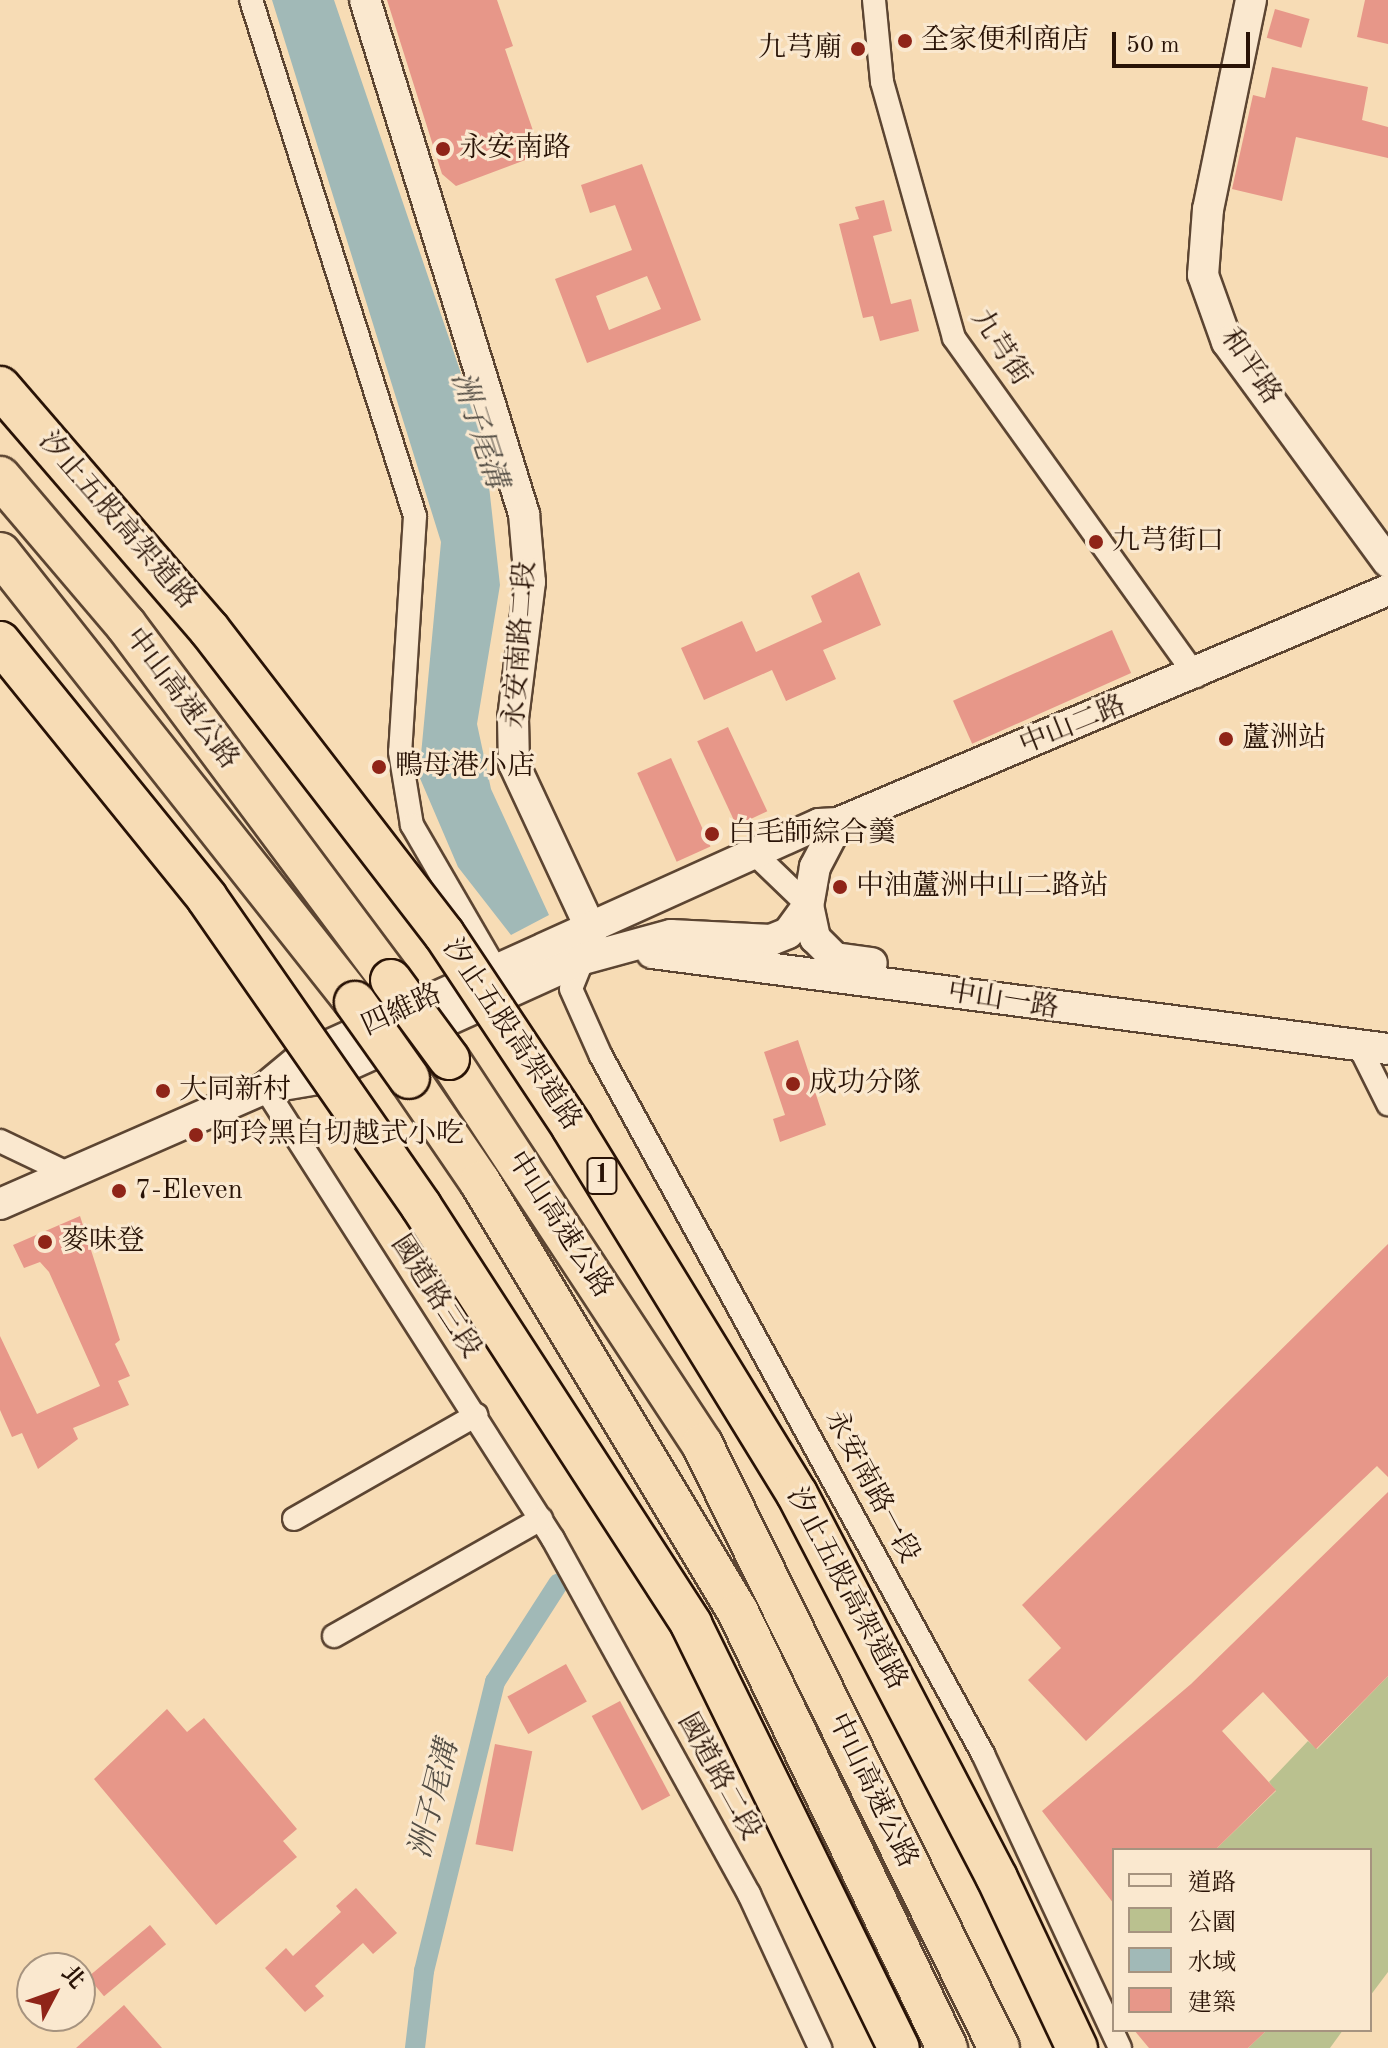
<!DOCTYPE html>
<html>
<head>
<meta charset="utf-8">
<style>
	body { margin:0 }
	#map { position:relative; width:1388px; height:2048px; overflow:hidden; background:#f7dcb5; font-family:"Old Standard TT","Noto Serif TC",serif }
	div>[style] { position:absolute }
	.green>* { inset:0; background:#bac18f }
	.water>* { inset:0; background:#a1b9b7 }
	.canal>* { height:20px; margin:-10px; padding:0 10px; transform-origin:10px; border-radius:10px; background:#a1b9b7 }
	.building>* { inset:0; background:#e79789; transform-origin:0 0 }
	.roads { filter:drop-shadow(2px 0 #5c4532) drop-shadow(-2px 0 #5c4532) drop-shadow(0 2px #5c4532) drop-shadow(0 -2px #5c4532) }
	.street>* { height:22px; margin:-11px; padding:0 11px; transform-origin:11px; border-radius:11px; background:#fae8cf }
	.secondary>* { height:30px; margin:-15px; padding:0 15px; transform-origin:15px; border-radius:15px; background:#fae8cf }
	.highway>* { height:40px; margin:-20px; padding:0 20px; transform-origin:20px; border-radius:20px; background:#f7dcb5 }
	.bridges { filter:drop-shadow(2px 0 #291306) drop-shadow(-2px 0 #291306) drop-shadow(0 2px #291306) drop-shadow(0 -2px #291306) }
	.highway-bridge>* { height:40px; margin:-20px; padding:0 20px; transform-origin:20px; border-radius:20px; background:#f7dcb5 }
	.dots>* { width:22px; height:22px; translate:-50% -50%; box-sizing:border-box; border:4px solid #fae8cf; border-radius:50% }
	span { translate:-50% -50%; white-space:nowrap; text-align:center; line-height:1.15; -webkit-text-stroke:6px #fae8cf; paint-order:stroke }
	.shield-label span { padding:2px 6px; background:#fae8cf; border:2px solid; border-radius:6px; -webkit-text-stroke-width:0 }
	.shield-label { font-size:26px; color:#291306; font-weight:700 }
	.poi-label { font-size:28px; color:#291306 }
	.left { translate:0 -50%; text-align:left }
	.right { translate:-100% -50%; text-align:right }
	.street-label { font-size:28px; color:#291306 }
	.water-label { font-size:30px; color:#534d44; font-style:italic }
	.legend { position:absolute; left:1112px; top:1848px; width:260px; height:184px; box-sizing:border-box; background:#fae8cf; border:2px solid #a6937f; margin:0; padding:10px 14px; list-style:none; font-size:24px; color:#291306 }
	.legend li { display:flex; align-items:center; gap:16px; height:40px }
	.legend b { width:40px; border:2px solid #a6937f }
	.north { position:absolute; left:16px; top:1952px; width:80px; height:80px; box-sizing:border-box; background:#fae8cf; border:2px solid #a6937f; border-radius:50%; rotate:49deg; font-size:22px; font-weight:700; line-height:32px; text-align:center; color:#291306 }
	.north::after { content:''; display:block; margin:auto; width:28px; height:36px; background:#8f2418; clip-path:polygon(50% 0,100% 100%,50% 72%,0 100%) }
	.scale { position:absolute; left:1112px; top:32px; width:138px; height:36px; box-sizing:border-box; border:4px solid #291306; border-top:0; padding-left:10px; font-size:24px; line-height:28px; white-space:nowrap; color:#291306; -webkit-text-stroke:6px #fae8cf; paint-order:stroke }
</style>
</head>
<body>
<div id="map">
	<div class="green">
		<i style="clip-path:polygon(1388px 1676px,1388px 1972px,1370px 1996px,1370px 1850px,1215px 1850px,1276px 1791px,1269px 1782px,1308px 1741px,1317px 1749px)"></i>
		<i style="clip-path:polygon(1267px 2030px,1343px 2030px,1330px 2048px,1248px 2048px)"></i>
	</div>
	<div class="water">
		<i style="clip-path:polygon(272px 0,334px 0,484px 441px,500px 585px,477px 724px,491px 789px,549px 915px,511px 935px,458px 867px,419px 776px,441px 542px)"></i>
	</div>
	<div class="canal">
		<i style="left:415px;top:2048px;width:78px;rotate:-83.3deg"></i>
		<i style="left:424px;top:1971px;width:298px;rotate:-76.2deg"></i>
		<i style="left:495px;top:1682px;width:117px;rotate:-57.3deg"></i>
	</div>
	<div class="building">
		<i style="clip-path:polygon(387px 0,497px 0,513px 46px,505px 49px,541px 154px,456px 186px,442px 174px)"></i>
		<i style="clip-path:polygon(1365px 0,1388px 0,1388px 44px,1357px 37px)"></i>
		<i style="left:1275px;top:9px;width:36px;height:30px;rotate:16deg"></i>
		<i style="clip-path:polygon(1272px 67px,1368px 87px,1362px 120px,1388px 127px,1388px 158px,1296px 137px,1282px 201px,1232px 189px,1253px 95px,1265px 98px)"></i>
		<i style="clip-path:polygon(evenodd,642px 164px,701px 320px,587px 363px,555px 279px,632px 250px,615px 205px,590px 213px,581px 185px,642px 164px,647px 276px,661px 309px,609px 330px,596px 296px,647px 276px)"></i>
		<i style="clip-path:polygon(884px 200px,892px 231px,873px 236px,891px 304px,911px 299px,919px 331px,880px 341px,873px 316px,863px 318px,839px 224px,859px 219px,855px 207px)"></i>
		<i style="clip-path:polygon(859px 572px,881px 625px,823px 650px,836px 679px,786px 701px,772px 670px,704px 700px,681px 648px,742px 621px,756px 652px,822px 622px,811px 596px)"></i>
		<i style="left:1112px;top:630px;width:47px;height:174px;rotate:66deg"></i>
		<i style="left:728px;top:727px;width:93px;height:34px;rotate:65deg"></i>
		<i style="left:671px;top:758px;width:97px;height:37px;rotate:66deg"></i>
		<i style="clip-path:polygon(798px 1040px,826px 1125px,780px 1142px,773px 1119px,785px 1115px,764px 1052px)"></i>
		<i style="clip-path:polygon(80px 1216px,120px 1340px,115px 1344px,130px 1376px,118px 1381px,129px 1405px,73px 1428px,78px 1439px,38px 1469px,22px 1433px,12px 1437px,0 1410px,0 1336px,37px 1414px,100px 1386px,49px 1272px,40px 1262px,24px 1268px,13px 1245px)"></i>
		<i style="clip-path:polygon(1388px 1244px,1388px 1477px,1377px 1466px,1086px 1741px,1028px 1680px,1061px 1648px,1022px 1605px)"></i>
		<i style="clip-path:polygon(1388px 1492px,1388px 1676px,1316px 1749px,1263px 1692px,1222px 1731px,1276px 1790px,1215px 1850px,1114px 1850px,1114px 1904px,1042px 1811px,1191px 1684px)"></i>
		<i style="left:566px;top:1664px;width:43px;height:67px;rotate:61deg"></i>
		<i style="left:620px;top:1701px;width:107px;height:32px;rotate:62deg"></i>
		<i style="clip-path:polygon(167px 1709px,187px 1732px,204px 1718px,297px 1829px,283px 1841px,297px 1857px,216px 1925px,94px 1779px)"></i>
		<i style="left:495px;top:1744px;width:38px;height:102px;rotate:11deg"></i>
		<i style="clip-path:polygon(356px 1888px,397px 1933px,373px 1954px,363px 1943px,315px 1986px,324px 1996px,305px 2012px,265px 1968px,286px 1948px,293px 1956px,341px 1912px,336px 1906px)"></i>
		<i style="left:150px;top:1925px;width:25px;height:81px;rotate:50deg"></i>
		<i style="clip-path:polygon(124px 2005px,162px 2048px,76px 2048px)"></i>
		<i style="clip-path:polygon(1134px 2030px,1267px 2030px,1248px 2048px,1149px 2048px)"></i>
	</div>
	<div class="roads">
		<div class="street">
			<i style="left:251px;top:0;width:541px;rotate:72.37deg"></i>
			<i style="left:415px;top:516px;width:236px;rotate:93.6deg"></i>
			<i style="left:400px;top:752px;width:74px;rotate:80.7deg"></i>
			<i style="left:412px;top:825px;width:165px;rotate:59.9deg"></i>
			<i style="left:874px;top:0;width:82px;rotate:84.4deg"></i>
			<i style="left:882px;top:82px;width:266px;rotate:74.3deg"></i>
			<i style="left:954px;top:338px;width:416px;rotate:54.4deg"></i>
			<i style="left:757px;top:856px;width:71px;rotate:43.9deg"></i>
			<i style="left:583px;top:959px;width:32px;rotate:112deg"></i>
			<i style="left:571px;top:989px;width:73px;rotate:65.9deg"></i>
			<i style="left:601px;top:1056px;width:796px;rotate:61.31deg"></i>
			<i style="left:983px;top:1754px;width:324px;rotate:65deg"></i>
			<i style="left:1360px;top:1048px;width:63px;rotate:63.4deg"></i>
			<i style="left:265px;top:1088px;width:535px;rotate:57.44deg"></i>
			<i style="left:553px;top:1539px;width:406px;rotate:61.1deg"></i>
			<i style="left:749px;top:1894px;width:170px;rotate:65.2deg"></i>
			<i style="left:0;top:1141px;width:74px;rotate:25.5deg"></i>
			<i style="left:294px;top:1519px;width:210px;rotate:-29.7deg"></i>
			<i style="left:334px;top:1636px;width:238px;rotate:-29.5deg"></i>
		</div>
		<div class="secondary">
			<i style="left:365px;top:0;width:538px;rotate:72.81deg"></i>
			<i style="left:524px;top:514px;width:68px;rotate:85deg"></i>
			<i style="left:530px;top:582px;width:137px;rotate:97.1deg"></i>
			<i style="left:513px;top:718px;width:46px;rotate:88.8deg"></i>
			<i style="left:514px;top:764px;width:184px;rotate:65deg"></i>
			<i style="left:592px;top:931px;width:29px;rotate:108deg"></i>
			<i style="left:1251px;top:0;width:213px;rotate:101.6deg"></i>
			<i style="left:1208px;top:209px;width:66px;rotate:94.3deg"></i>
			<i style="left:1203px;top:275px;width:71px;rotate:70.3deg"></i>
			<i style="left:1227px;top:342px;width:273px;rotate:53.8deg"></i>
			<i style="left:838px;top:823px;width:50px;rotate:117.6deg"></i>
			<i style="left:815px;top:867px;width:39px;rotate:100deg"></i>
			<i style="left:808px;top:905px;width:34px;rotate:78deg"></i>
			<i style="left:815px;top:938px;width:28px;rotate:45deg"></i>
			<i style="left:835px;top:958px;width:37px;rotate:8deg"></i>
			<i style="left:652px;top:953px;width:742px;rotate:7.43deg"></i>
			<i style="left:265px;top:1088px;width:47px;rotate:-39.8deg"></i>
			<i style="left:301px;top:1058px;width:568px;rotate:-24.31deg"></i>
			<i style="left:819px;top:824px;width:19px;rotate:-3deg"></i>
			<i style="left:838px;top:823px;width:597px;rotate:-22.96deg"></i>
			<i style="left:0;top:1204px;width:289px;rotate:-23.6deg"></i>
			<i style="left:265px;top:1088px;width:54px;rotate:-9.6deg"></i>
			<i style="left:318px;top:1079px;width:291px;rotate:-24.4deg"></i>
			<i style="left:583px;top:959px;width:91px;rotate:-15.3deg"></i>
			<i style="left:671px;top:935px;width:100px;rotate:2.9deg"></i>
			<i style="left:771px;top:940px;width:18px;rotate:-22deg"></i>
			<i style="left:788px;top:933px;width:34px;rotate:-54deg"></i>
		</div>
		<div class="highway">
			<i style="left:0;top:477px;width:194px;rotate:49.6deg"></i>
			<i style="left:126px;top:625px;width:443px;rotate:53.3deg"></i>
			<i style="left:0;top:553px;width:572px;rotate:51.67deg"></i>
			<i style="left:449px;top:1059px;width:461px;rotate:56.7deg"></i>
			<i style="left:702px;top:1444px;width:673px;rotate:63.82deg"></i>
			<i style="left:409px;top:1078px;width:126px;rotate:55.7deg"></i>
			<i style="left:480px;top:1182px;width:501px;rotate:59.04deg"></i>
			<i style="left:738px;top:1612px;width:484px;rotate:64.4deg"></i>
		</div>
	</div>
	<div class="bridges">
		<div class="highway-bridge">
			<i style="left:0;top:387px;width:320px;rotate:49.2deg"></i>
			<i style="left:209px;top:629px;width:385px;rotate:52.4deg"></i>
			<i style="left:444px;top:934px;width:232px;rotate:56.4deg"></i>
			<i style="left:572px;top:1127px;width:430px;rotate:58.5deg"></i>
			<i style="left:797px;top:1494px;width:433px;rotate:62.5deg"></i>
			<i style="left:997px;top:1878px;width:188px;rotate:64.8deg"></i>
			<i style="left:0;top:642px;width:329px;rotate:51deg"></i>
			<i style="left:207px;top:898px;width:375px;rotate:55.2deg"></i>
			<i style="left:421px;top:1206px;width:498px;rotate:57.1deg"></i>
			<i style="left:691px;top:1624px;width:472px;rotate:63.9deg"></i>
			<i style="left:391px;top:980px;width:98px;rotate:53.7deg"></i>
			<i style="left:355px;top:1002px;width:93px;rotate:54.6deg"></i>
		</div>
	</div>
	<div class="dots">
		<i style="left:905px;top:41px;background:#8f2418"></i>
		<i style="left:858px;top:49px;background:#8f2418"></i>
		<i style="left:443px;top:149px;background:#8f2418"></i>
		<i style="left:1096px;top:542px;background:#8f2418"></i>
		<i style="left:1226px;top:739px;background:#8f2418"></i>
		<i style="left:379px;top:767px;background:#8f2418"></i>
		<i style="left:712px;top:834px;background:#8f2418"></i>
		<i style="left:840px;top:887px;background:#8f2418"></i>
		<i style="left:793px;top:1084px;background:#8f2418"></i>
		<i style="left:163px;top:1091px;background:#8f2418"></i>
		<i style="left:196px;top:1135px;background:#8f2418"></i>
		<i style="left:119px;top:1191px;background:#8f2418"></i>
		<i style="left:45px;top:1242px;background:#8f2418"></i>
	</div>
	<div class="shield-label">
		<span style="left:602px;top:1176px">1</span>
	</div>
	<div class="poi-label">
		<span class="left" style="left:921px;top:41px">全家便利商店</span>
		<span class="right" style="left:842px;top:49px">九芎廟</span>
		<span class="left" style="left:459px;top:149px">永安南路</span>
		<span class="left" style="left:1112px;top:542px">九芎街口</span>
		<span class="left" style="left:1242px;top:739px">蘆洲站</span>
		<span class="left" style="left:395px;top:767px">鴨母港小店</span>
		<span class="left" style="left:728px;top:834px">白毛師綜合羹</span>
		<span class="left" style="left:856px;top:887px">中油蘆洲中山二路站</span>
		<span class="left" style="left:809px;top:1084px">成功分隊</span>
		<span class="left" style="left:179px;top:1091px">大同新村</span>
		<span class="left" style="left:212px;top:1135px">阿玲黑白切越式小吃</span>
		<span class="left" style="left:135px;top:1191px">7-Eleven</span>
		<span class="left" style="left:61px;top:1242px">麥味登</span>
	</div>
	<div class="street-label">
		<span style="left:1000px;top:348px;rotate:57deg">九芎街</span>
		<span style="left:1250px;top:367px;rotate:56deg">和平路</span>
		<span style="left:117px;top:521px;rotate:49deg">汐止五股高架道路</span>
		<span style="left:521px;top:645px;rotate:-86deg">永安南路二段</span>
		<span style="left:181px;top:699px;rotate:53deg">中山高速公路</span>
		<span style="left:1073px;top:726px;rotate:-22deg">中山二路</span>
		<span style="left:1003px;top:1001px;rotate:9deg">中山一路</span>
		<span style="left:402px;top:1011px;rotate:-25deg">四維路</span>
		<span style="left:511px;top:1035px;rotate:56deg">汐止五股高架道路</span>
		<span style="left:559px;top:1225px;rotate:57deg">中山高速公路</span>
		<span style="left:435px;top:1297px;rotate:57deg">國道路三段</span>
		<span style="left:871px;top:1487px;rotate:62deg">永安南路一段</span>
		<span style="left:846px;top:1589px;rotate:62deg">汐止五股高架道路</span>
		<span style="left:718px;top:1777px;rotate:61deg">國道路二段</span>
		<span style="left:872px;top:1791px;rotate:64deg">中山高速公路</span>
	</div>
	<div class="water-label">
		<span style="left:478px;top:430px;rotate:72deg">洲子尾溝</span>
		<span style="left:435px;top:1800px;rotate:-76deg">洲子尾溝</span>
	</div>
	<ul class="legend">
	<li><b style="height:10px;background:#fae8cf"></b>道路</li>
	<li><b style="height:22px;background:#bac18f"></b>公園</li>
	<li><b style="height:22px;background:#a1b9b7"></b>水域</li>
	<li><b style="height:22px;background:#e79789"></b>建築</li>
	</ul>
	<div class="north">北</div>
	<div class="scale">50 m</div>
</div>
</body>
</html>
